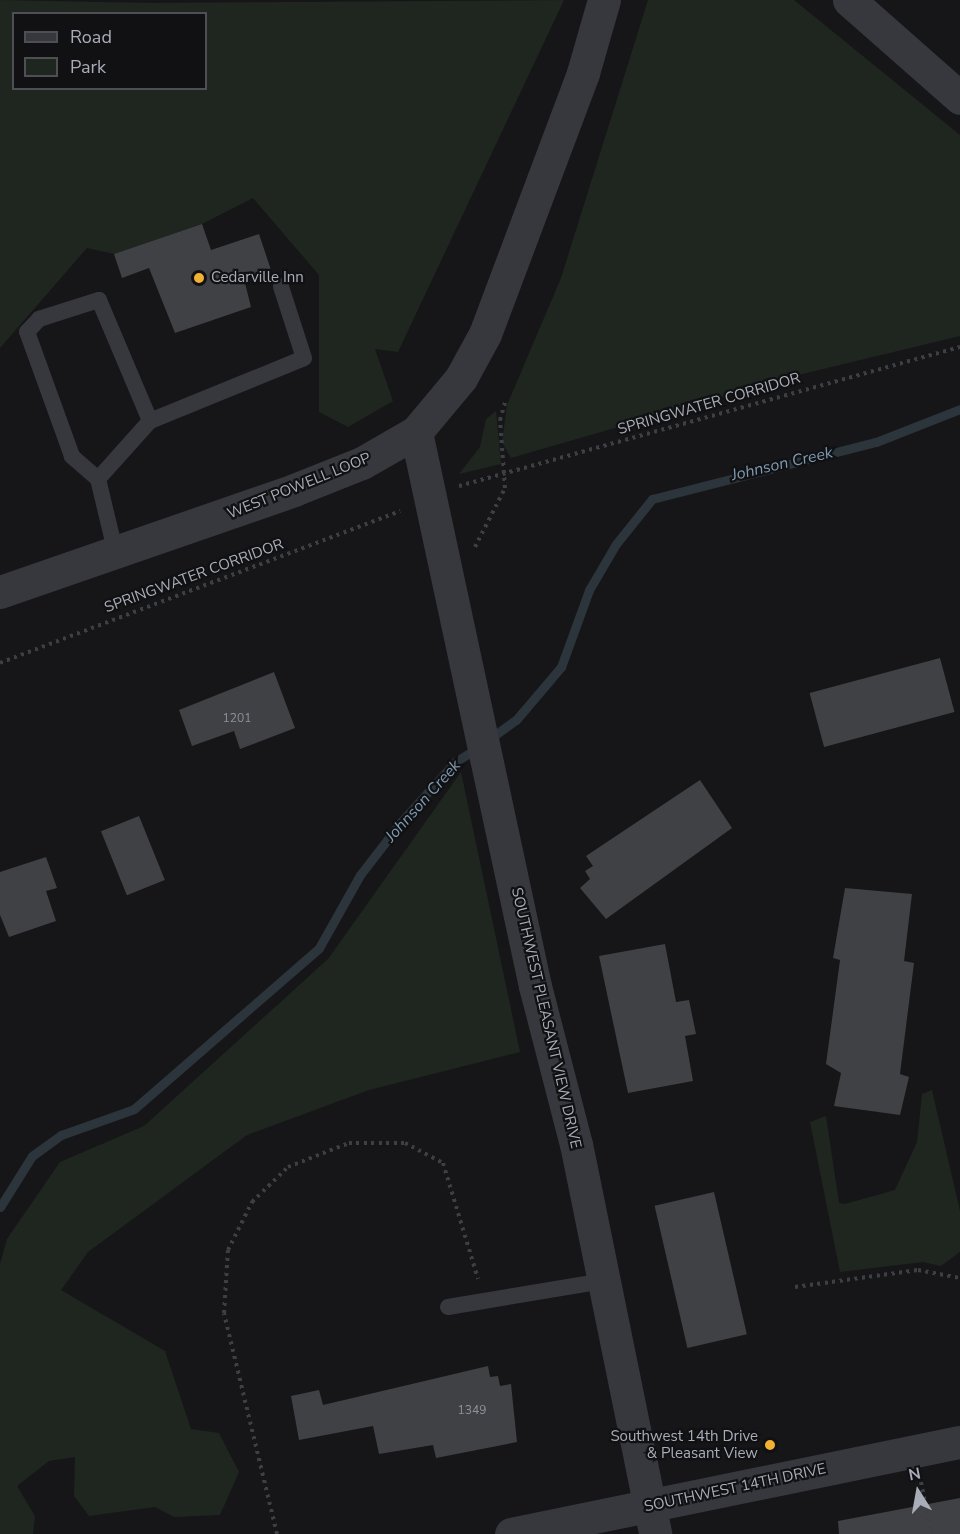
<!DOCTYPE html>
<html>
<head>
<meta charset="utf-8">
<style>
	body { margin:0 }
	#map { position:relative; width:960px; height:1534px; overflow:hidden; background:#161618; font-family:"Nunito Sans",sans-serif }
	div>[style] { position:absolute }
	.green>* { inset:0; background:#1e261f }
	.stream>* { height:9px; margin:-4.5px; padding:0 4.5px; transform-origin:4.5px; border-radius:4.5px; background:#2c353c }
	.building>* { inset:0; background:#404145; transform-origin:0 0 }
	.path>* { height:4px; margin-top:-2px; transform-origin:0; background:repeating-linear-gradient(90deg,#3d3f44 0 3px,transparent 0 7.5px) }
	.service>* { height:16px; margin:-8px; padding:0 8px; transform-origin:8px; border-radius:8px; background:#37383d }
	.minor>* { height:33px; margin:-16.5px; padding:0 16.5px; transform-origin:16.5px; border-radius:16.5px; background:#37383d }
	.tertiary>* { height:33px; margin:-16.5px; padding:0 16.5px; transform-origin:16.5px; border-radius:16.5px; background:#37383d }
	.dots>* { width:16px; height:16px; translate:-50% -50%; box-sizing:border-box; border:3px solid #111113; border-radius:50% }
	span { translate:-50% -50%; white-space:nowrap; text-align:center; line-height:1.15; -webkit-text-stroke:4.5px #111113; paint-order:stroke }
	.number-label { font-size:12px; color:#8e929b }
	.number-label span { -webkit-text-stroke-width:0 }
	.poi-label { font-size:15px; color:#a8adb8 }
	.left { translate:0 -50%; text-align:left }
	.right { translate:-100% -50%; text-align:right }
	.street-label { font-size:15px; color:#a8adb8 }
	.water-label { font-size:16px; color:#7f9bb3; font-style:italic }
	.legend { position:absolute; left:12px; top:12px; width:195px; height:78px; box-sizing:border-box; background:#111113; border:2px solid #4d4f55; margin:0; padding:8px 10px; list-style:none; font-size:18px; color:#a8adb8 }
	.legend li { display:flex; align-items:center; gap:12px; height:30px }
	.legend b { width:30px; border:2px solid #4d4f55 }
	.north { position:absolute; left:888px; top:1462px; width:60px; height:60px; -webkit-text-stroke:4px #111113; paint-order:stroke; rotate:349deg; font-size:16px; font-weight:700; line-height:24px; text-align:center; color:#a8adb8 }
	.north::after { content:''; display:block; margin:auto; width:21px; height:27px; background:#a8adb8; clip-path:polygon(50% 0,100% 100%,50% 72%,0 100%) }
</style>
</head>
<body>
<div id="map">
	<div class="green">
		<i style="clip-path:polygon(evenodd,0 0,151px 3px,564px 0,398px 352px,375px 349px,393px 401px,348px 427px,319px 412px,319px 275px,253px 198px,202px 224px,114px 254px,87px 248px,0 348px,0 0,14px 14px,206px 14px,206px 88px,14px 88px,14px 14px)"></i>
		<i style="clip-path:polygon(648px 0,794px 0,960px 135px,960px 336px,794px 376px,511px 458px,502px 442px,507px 405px,561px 278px)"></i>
		<i style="clip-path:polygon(496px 411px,501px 464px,459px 474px,480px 447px,486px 419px)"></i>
		<i style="clip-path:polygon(461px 772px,520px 1052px,369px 1090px,247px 1135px,88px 1252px,61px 1290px,165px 1351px,191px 1429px,219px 1433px,239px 1472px,220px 1515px,174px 1517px,155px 1507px,89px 1516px,74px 1496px,75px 1457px,49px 1461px,17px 1486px,35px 1516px,33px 1534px,0 1534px,0 1264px,7px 1239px,60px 1162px,144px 1126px,328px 959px)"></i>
		<i style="clip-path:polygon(932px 1090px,960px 1211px,960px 1252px,941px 1266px,923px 1262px,840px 1272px,810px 1122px,826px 1116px,839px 1203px,845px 1204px,895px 1190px,917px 1142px,922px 1094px)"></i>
	</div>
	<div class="stream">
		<i style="left:488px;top:740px;width:34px;rotate:-36deg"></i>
		<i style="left:516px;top:720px;width:70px;rotate:-49.7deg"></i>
		<i style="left:561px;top:667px;width:82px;rotate:-70deg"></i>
		<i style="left:589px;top:590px;width:53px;rotate:-59.6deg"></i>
		<i style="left:616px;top:544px;width:58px;rotate:-51.3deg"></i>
		<i style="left:652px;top:499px;width:231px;rotate:-14.3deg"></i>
		<i style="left:876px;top:442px;width:90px;rotate:-21.4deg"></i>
		<i style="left:0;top:1207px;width:60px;rotate:-57.9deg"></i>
		<i style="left:32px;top:1156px;width:36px;rotate:-36deg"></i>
		<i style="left:61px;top:1135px;width:77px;rotate:-19.6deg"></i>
		<i style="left:134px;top:1109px;width:245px;rotate:-41deg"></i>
		<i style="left:319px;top:948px;width:84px;rotate:-60.7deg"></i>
		<i style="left:360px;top:875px;width:67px;rotate:-52.3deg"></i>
		<i style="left:401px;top:822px;width:81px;rotate:-48deg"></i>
		<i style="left:455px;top:762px;width:26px;rotate:-32deg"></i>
	</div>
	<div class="building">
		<i style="clip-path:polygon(202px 224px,211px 250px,259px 234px,271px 270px,244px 279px,251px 307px,175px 333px,149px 268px,122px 278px,114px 254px)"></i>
		<i style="left:940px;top:658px;width:56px;height:135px;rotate:75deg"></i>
		<i style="clip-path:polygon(274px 672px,295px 728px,240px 749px,234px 731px,192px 746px,179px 710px)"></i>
		<i style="clip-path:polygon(700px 780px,732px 828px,606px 919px,580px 888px,590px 879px,585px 871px,593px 866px,586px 856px)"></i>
		<i style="left:139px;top:816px;width:69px;height:41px;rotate:68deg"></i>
		<i style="clip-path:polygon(46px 857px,57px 888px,46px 891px,56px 921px,9px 937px,0 915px,0 872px)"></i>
		<i style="clip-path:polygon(845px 888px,912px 894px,904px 961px,914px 963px,900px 1074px,909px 1077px,900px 1115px,834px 1106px,841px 1073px,826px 1064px,840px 960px,833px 958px)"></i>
		<i style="clip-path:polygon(665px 944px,676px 1002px,689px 1000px,696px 1034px,685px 1036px,693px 1081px,628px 1093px,599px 956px)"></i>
		<i style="left:714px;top:1192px;width:146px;height:61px;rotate:77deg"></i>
		<i style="clip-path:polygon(488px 1366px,490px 1377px,498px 1376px,500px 1386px,511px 1384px,517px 1442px,436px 1458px,433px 1445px,379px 1454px,373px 1426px,299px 1440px,291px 1396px,319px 1390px,323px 1405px)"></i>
		<i style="clip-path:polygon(960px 1498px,960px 1534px,839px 1534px,838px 1521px)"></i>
	</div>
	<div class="path">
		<i style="left:459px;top:486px;width:520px;rotate:-15.51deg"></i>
		<i style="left:475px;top:547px;width:66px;rotate:-63deg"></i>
		<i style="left:505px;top:488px;width:68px;rotate:-94.2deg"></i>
		<i style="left:500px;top:420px;width:18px;rotate:-74deg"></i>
		<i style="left:0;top:663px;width:428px;rotate:-20.8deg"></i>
		<i style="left:795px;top:1287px;width:124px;rotate:-7.9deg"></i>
		<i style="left:918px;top:1270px;width:43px;rotate:10.8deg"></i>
		<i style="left:921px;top:1482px;width:53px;rotate:79.1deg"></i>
		<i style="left:277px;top:1534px;width:227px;rotate:-103.5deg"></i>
		<i style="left:224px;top:1313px;width:63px;rotate:-86.4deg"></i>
		<i style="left:228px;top:1250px;width:54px;rotate:-63.4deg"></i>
		<i style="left:252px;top:1202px;width:50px;rotate:-44.2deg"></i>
		<i style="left:288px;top:1167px;width:66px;rotate:-21.5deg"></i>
		<i style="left:349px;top:1143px;width:56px"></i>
		<i style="left:405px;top:1143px;width:43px;rotate:27.8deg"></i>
		<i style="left:443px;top:1163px;width:121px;rotate:73.2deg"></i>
	</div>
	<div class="service">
		<i style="left:98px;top:479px;width:78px;rotate:-48.1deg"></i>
		<i style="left:150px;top:421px;width:166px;rotate:-22.2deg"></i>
		<i style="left:304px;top:358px;width:75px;rotate:-107.9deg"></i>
		<i style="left:116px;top:554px;width:77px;rotate:-103.5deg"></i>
		<i style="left:98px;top:479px;width:35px;rotate:-139deg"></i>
		<i style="left:72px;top:456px;width:132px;rotate:-109.9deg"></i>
		<i style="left:27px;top:332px;width:18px;rotate:-47deg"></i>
		<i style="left:39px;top:319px;width:63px;rotate:-17.6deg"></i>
		<i style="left:99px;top:300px;width:131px;rotate:67.1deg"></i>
		<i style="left:448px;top:1307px;width:157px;rotate:-9.5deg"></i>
	</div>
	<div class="minor">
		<i style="left:849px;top:0;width:148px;rotate:41.4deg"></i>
	</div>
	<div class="tertiary">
		<i style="left:416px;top:432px;width:567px;rotate:77.88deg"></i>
		<i style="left:535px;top:986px;width:163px;rotate:75.5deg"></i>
		<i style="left:576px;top:1144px;width:398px;rotate:78.5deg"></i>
		<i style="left:0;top:592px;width:311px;rotate:-19.1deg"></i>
		<i style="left:294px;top:490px;width:73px;rotate:-21.7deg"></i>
		<i style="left:362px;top:463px;width:62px;rotate:-29.9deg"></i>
		<i style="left:416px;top:432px;width:70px;rotate:-50.2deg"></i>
		<i style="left:461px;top:378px;width:50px;rotate:-61.4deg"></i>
		<i style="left:485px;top:334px;width:279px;rotate:-69.4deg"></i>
		<i style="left:583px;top:73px;width:76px;rotate:-74deg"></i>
		<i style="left:511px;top:1534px;width:458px;rotate:-11.6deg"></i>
	</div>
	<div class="dots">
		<i style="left:199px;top:278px;background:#f2b134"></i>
		<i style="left:770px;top:1445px;background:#f2b134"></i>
	</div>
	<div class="number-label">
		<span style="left:237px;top:719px">1201</span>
		<span style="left:472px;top:1411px">1349</span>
	</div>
	<div class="poi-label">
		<span class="left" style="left:211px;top:278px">Cedarville Inn</span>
		<span class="right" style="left:758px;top:1445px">Southwest 14th Drive<br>&amp; Pleasant View</span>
	</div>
	<div class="street-label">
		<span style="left:709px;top:404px;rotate:-16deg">SPRINGWATER CORRIDOR</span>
		<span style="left:299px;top:486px;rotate:-22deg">WEST POWELL LOOP</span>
		<span style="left:194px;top:576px;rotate:-20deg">SPRINGWATER CORRIDOR</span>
		<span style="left:546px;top:1018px;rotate:77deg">SOUTHWEST PLEASANT VIEW DRIVE</span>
		<span style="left:735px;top:1488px;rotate:-12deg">SOUTHWEST 14TH DRIVE</span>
	</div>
	<div class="water-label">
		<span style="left:782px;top:464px;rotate:-13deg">Johnson Creek</span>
		<span style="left:423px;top:801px;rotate:-48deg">Johnson Creek</span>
	</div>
	<ul class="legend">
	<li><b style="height:8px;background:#37383d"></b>Road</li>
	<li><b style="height:16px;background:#1e261f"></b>Park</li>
	</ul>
	<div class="north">N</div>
</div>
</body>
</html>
